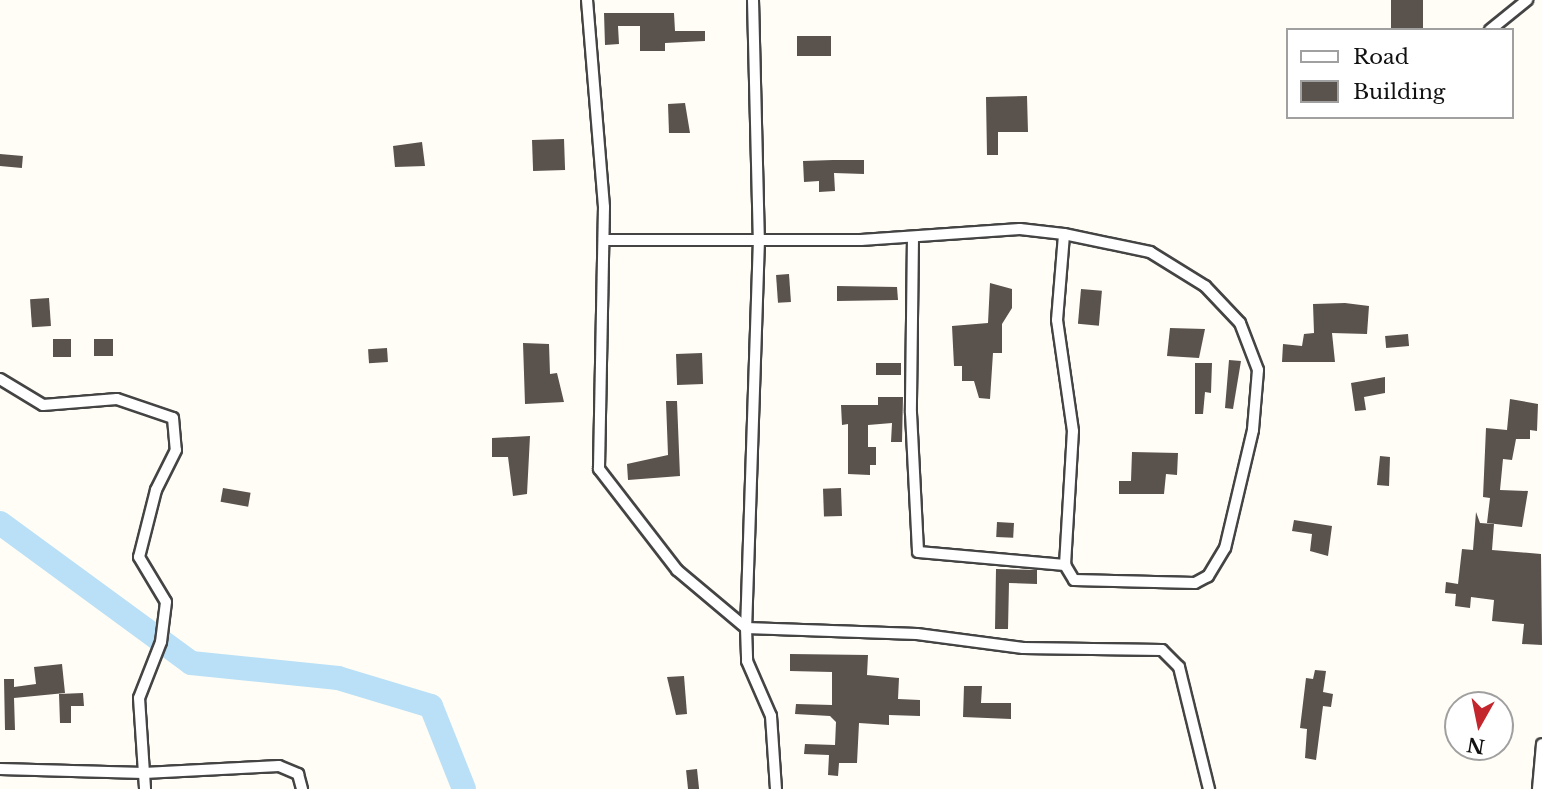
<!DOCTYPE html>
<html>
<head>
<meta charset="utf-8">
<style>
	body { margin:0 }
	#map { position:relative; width:1542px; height:789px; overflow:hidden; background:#fffdf5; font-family:"Libre Baskerville",serif }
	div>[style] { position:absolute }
	.river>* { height:24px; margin:-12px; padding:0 12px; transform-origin:12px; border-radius:12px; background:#b9e0f7 }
	.building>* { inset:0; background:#5a524d; transform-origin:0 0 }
	.roads { filter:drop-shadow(2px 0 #444) drop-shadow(-2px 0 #444) drop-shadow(0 2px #444) drop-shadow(0 -2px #444) }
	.minor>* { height:10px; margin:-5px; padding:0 5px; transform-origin:5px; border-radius:5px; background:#fff }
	span { translate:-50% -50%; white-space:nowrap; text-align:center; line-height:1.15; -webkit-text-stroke:7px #fff; paint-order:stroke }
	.legend { position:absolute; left:1286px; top:28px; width:228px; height:91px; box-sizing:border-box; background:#fff; border:2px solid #a0a0a0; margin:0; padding:9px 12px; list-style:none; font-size:21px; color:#111 }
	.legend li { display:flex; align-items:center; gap:14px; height:35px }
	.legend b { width:35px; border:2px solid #a0a0a0 }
	.north { position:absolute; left:1444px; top:691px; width:70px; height:70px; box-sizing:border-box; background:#fff; border:2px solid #a0a0a0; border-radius:50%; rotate:189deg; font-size:19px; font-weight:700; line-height:28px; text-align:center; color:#111 }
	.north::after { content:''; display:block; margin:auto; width:24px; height:32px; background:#c4262e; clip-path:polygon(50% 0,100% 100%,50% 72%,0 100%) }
</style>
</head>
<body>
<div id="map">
	<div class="river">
		<i style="left:0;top:523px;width:237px;rotate:36.2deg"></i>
		<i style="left:191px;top:663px;width:148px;rotate:5.8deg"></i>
		<i style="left:338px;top:678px;width:97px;rotate:16.8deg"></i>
		<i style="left:431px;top:706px;width:89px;rotate:68.3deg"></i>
	</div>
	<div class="building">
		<i style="left:1391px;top:0;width:32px;height:30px"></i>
		<i style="clip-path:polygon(604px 13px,674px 13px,675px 31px,705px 31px,705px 41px,665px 43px,665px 51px,640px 51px,640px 26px,618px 26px,619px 44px,605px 45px)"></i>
		<i style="left:797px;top:36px;width:34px;height:20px"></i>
		<i style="clip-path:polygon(1027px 96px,1028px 132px,998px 132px,998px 155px,987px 155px,986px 97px)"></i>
		<i style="clip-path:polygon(685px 103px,690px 133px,669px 133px,668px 104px)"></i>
		<i style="left:564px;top:139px;width:31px;height:32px;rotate:88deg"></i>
		<i style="clip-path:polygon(422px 142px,425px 166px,395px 167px,393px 146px)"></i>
		<i style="left:0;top:154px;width:23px;height:12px;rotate:5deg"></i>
		<i style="clip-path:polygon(833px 160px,864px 160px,864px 174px,834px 173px,835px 191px,819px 192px,819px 181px,804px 182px,803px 161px)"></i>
		<i style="left:789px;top:274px;width:28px;height:13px;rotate:86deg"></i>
		<i style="clip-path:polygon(990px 283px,1012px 289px,1012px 308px,1002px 324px,1002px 353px,993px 353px,990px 399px,979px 398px,974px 381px,962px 381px,962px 366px,954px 366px,952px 326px,988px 323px)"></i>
		<i style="clip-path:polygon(837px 286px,897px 287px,898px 300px,837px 301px)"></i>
		<i style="left:1081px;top:289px;width:21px;height:35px;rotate:5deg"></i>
		<i style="left:49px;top:298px;width:28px;height:19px;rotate:86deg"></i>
		<i style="clip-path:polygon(1345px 303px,1369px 306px,1367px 334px,1332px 333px,1335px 362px,1282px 362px,1283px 344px,1302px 346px,1304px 334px,1314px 333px,1313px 304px)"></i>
		<i style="clip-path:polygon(1170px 328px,1205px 329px,1199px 358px,1167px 356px)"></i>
		<i style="left:1408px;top:334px;width:12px;height:23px;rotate:85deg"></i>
		<i style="left:53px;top:339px;width:18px;height:18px"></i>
		<i style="left:94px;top:339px;width:19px;height:17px"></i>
		<i style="clip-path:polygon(523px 343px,549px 344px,550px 374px,557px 373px,564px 402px,525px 404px)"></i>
		<i style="left:387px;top:348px;width:14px;height:19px;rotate:86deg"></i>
		<i style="left:702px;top:353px;width:31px;height:26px;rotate:88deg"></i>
		<i style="clip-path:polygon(1229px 360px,1241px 361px,1233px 409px,1225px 408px)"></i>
		<i style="left:876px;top:363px;width:25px;height:12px"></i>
		<i style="clip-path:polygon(1195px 363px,1212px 363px,1211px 393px,1205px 392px,1203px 414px,1195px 414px)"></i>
		<i style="clip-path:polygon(1385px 377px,1385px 393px,1364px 397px,1366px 410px,1355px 411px,1351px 383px)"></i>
		<i style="clip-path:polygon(878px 397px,903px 397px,902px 442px,891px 442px,892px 423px,868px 425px,868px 447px,876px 447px,876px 465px,870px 465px,870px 475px,848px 474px,848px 424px,842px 425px,841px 405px,878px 405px)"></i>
		<i style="clip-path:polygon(1510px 399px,1538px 404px,1537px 431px,1530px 430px,1530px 439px,1516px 439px,1512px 460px,1503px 459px,1500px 490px,1528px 491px,1522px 527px,1487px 523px,1490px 498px,1483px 497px,1486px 428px,1507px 430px)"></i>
		<i style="clip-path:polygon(666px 401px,677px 401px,680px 476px,628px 480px,627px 464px,668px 455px)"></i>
		<i style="clip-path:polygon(530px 436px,527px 494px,513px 496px,508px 457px,492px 457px,492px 438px)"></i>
		<i style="clip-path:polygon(1132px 452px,1178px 453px,1177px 475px,1166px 474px,1164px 494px,1119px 494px,1119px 481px,1131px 481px)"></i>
		<i style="clip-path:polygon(1380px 456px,1390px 457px,1389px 486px,1377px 485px)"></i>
		<i style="left:223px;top:488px;width:28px;height:14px;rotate:10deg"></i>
		<i style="left:841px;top:488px;width:28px;height:18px;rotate:88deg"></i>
		<i style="clip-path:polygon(1476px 512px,1480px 523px,1494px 524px,1492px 550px,1541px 554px,1542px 645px,1522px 644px,1524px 624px,1492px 621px,1494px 600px,1471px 597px,1470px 608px,1455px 606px,1456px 594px,1445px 593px,1446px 582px,1458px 584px,1462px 549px,1473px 550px)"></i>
		<i style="clip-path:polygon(1294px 520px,1332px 526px,1328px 556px,1310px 551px,1312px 534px,1292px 531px)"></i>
		<i style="left:997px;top:522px;width:17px;height:15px;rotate:3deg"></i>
		<i style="clip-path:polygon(996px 569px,1037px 570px,1037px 584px,1009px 583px,1008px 629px,995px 629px)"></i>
		<i style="clip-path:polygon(790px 654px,868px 655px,867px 675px,899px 678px,898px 699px,920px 700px,920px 716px,889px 715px,889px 725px,859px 723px,857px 763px,839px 763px,838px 776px,828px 775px,829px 755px,804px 754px,805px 744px,835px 745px,836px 722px,830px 716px,795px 714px,796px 704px,832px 705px,832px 672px,790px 671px)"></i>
		<i style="clip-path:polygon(62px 664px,65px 693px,14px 698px,15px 730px,5px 730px,4px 679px,14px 679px,14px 687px,36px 684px,34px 667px)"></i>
		<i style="clip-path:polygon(1315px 670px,1326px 671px,1323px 692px,1333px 694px,1331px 707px,1323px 706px,1316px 760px,1305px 758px,1307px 729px,1300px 728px,1306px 678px,1313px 679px)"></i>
		<i style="clip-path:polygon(684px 676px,687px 714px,676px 715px,667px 677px)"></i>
		<i style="clip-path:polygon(964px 686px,982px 686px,981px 703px,1011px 703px,1011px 719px,963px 717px)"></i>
		<i style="clip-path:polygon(83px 693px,84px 706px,71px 706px,71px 723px,60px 723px,59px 694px)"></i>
		<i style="left:697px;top:769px;width:20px;height:11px;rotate:84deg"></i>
	</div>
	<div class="roads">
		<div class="minor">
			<i style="left:587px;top:0;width:208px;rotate:85.3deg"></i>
			<i style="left:604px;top:207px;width:262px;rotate:91.1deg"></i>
			<i style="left:599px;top:469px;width:128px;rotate:52.3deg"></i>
			<i style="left:677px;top:570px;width:90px;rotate:40deg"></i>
			<i style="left:746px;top:628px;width:33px;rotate:88deg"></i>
			<i style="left:747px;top:661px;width:60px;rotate:66.4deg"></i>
			<i style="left:771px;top:716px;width:73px;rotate:86.1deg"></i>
			<i style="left:753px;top:0;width:239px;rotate:88.6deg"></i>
			<i style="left:759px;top:239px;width:389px;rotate:91.9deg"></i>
			<i style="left:746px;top:628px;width:171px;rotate:2deg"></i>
			<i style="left:917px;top:634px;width:107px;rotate:7.5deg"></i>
			<i style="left:1023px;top:648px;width:139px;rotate:0.8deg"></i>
			<i style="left:1162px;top:650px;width:24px;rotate:45deg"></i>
			<i style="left:1179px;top:667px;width:126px;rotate:76.2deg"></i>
			<i style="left:1490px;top:30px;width:48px;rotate:-39deg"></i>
			<i style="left:913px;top:237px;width:176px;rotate:90.7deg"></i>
			<i style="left:911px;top:413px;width:139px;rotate:87.1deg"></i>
			<i style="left:918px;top:552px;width:148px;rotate:5.1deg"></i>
			<i style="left:604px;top:240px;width:257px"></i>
			<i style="left:861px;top:240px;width:159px;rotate:-4deg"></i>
			<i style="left:1020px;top:229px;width:44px;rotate:6.5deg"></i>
			<i style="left:1064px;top:234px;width:88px;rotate:11.8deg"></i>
			<i style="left:1150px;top:252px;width:65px;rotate:31.7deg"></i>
			<i style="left:1205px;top:286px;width:51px;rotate:46.6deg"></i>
			<i style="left:1240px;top:323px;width:50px;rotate:69deg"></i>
			<i style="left:1258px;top:370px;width:60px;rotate:94.8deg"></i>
			<i style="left:1253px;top:430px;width:121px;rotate:103.3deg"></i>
			<i style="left:1225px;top:548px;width:33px;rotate:121deg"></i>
			<i style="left:1208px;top:576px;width:15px;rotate:152deg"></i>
			<i style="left:1195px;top:583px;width:121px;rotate:-178.6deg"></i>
			<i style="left:1074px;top:580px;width:17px;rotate:-121deg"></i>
			<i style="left:1065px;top:565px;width:134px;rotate:-86.6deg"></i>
			<i style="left:1073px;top:431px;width:112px;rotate:-98.2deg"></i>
			<i style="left:1057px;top:320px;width:86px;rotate:-85.3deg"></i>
			<i style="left:0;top:379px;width:50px;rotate:31.2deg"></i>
			<i style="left:43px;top:405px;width:74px;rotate:-4.6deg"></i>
			<i style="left:117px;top:399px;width:59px;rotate:18.7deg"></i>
			<i style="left:173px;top:418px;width:32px;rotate:85deg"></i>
			<i style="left:176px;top:450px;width:45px;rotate:116.6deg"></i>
			<i style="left:156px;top:490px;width:69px;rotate:104.2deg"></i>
			<i style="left:139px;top:557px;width:52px;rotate:59deg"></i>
			<i style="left:166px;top:602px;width:40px;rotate:97.1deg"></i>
			<i style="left:161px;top:642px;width:60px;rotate:111.4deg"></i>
			<i style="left:139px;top:698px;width:91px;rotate:86.2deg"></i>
			<i style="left:0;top:769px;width:144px;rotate:1.6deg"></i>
			<i style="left:144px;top:773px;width:135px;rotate:-3deg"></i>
			<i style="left:279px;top:766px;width:21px;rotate:23deg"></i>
			<i style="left:298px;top:774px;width:16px;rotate:75deg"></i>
			<i style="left:1538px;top:789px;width:45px;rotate:-84.9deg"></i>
		</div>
	</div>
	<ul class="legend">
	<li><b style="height:9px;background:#fff"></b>Road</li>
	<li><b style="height:19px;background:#5a524d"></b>Building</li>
	</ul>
	<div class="north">N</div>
</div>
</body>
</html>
